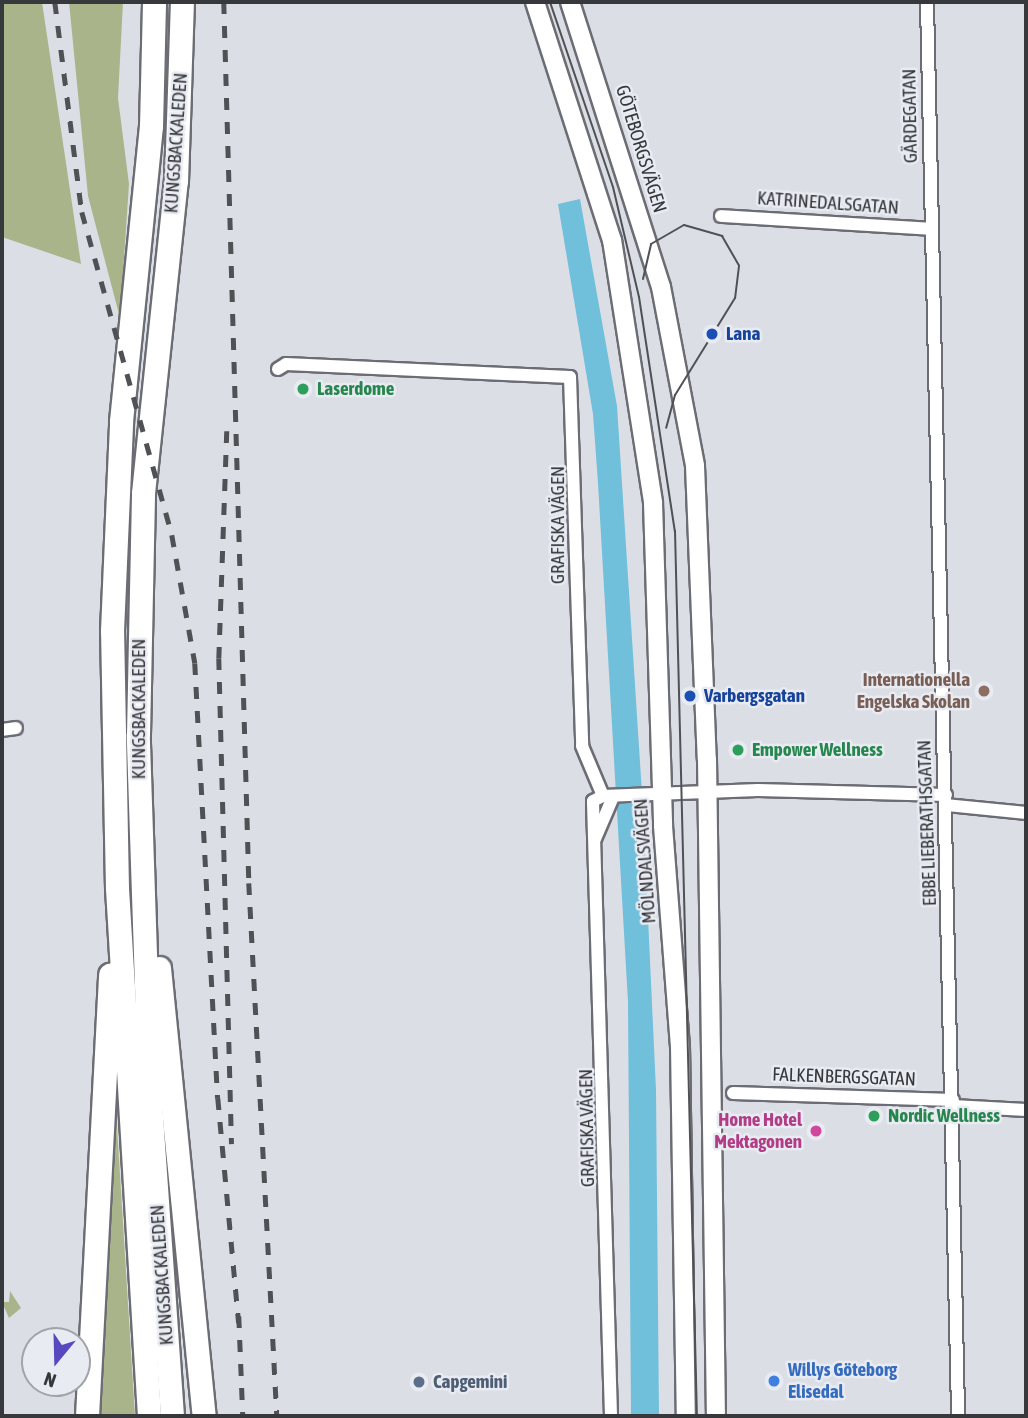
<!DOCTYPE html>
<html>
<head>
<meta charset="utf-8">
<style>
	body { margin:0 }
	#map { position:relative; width:1028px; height:1418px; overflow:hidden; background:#dcdee6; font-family:"Asap Condensed",sans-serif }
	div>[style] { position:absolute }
	.green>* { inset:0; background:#aab48b }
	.water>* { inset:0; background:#70bfdb }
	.roads { filter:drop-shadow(2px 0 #6c6d74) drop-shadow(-2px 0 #6c6d74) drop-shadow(0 2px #6c6d74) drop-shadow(0 -2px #6c6d74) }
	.street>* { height:12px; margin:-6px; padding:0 6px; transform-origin:6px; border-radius:6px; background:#fff }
	.secondary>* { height:18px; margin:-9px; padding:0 9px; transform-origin:9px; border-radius:9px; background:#fff }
	.highway>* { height:23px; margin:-11.5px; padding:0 11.5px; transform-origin:11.5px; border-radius:11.5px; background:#fff }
	.tram>* { height:2px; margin:-1px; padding:0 1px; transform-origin:1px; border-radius:1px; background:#505155 }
	.rail>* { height:4.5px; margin-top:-2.25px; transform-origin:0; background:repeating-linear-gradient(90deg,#505155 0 12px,transparent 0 24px) }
	.dots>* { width:19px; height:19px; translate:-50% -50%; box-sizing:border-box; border:4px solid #e9ebf3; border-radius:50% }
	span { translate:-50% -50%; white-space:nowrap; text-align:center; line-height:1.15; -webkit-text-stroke:5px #e9ebf3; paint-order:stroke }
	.street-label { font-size:19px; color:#37383b }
	.transit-label { font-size:19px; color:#164399; font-weight:700 }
	.left { translate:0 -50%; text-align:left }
	.leisure-label { font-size:19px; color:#27864d; font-weight:700 }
	.education-label { font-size:19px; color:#785e54; font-weight:700 }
	.right { translate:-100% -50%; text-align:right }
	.hotel-label { font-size:19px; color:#b23c85; font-weight:700 }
	.shop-label { font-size:19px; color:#366cbe; font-weight:700 }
	.service-label { font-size:19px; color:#4e5e75; font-weight:700 }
	.frame { position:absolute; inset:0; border:4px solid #37383b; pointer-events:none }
	.north { position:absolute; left:21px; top:1327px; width:70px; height:70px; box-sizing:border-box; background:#e9ebf3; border:2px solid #a2a3a9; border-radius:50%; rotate:199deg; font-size:19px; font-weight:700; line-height:28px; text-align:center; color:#37383b }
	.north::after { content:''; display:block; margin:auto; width:24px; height:32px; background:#5848c0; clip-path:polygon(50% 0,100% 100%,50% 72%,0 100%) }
</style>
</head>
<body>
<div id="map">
	<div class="green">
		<i style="clip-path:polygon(2px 2px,42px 2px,81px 264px,2px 237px)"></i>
		<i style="clip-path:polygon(69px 2px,123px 2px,118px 98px,129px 184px,120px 318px,88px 196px)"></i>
		<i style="clip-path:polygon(114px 1079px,135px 1416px,96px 1416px)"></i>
		<i style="clip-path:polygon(10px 1291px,21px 1308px,9px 1318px,2px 1302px,9px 1302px)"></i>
	</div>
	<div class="water">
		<i style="clip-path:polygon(580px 199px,617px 406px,643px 809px,656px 1090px,659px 1416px,631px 1416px,628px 1002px,598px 483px,593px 414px,558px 204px)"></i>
	</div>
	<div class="roads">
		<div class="street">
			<i style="left:927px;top:2px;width:1414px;rotate:88.74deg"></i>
			<i style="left:721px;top:216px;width:211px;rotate:3.5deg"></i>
			<i style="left:278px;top:369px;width:9px;rotate:-32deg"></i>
			<i style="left:286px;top:364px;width:284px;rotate:2.6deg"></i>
			<i style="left:570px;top:377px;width:369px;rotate:88.1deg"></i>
			<i style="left:582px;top:746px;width:54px;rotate:67.2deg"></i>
			<i style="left:2px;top:730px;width:14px;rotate:-8deg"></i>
			<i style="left:946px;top:805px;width:80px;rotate:5.7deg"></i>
			<i style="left:595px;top:839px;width:46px;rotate:-66.8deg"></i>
			<i style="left:733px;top:1093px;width:220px;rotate:1.8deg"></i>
			<i style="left:953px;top:1106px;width:73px;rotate:3.1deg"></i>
			<i style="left:611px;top:1416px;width:615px;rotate:-91.68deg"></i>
			<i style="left:593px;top:801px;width:11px;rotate:-27deg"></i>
			<i style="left:603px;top:796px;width:155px;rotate:-2.2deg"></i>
			<i style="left:758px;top:790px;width:188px;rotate:1.5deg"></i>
		</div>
		<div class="secondary">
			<i style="left:535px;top:2px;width:250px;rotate:72.1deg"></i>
			<i style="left:612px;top:240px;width:266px;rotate:81.1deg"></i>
			<i style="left:653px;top:503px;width:323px;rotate:88.2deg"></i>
			<i style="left:663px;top:826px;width:221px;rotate:85.6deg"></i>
			<i style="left:680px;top:1046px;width:370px;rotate:89.1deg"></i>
			<i style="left:570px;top:2px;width:299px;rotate:72.3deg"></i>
			<i style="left:661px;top:287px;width:182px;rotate:79.2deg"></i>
			<i style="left:695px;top:466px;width:293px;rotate:87.7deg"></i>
			<i style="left:707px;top:759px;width:657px;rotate:89.22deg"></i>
		</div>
		<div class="highway">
			<i style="left:159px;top:968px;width:450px;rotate:84.3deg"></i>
			<i style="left:87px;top:1416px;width:442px;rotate:-87deg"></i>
			<i style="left:149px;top:1416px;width:529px;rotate:-93.47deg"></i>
			<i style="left:117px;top:888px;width:257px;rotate:-91.1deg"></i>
			<i style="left:112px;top:631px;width:210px;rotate:-87.5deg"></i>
			<i style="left:121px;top:421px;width:297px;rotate:-84.2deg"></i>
			<i style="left:151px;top:126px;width:124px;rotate:-88.6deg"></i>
			<i style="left:172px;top:1416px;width:312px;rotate:-94deg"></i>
			<i style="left:150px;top:1105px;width:371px;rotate:-91.9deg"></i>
			<i style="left:138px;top:734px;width:241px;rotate:-88.8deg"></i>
			<i style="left:143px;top:493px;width:314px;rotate:-84deg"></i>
			<i style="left:176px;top:181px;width:179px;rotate:-88.1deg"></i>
		</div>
	</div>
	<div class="tram">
		<i style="left:550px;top:2px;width:195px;rotate:71.2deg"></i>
		<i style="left:613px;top:187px;width:113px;rotate:76.7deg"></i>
		<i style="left:639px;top:297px;width:237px;rotate:81.3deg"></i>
		<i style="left:675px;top:531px;width:885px;rotate:88.58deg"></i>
		<i style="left:643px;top:279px;width:36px;rotate:-77deg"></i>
		<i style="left:651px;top:244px;width:38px;rotate:-30deg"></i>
		<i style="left:684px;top:225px;width:40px;rotate:16deg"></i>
		<i style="left:722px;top:236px;width:34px;rotate:60deg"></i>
		<i style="left:739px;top:266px;width:32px;rotate:97deg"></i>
		<i style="left:735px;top:298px;width:114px;rotate:121.7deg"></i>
		<i style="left:675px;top:395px;width:34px;rotate:105deg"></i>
	</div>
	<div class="rail">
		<i style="left:55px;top:2px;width:212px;rotate:82.7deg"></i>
		<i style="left:82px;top:212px;width:335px;rotate:74.4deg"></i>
		<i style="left:172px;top:535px;width:130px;rotate:79.8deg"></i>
		<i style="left:195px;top:663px;width:436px;rotate:87deg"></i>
		<i style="left:218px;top:1098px;width:226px;rotate:84.7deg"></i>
		<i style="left:224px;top:2px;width:881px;rotate:88.37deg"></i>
		<i style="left:249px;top:883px;width:534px;rotate:86.99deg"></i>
		<i style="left:227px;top:431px;width:227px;rotate:92deg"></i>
		<i style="left:219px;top:658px;width:486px;rotate:88.5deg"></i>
		<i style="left:239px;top:1316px;width:100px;rotate:87.7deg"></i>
	</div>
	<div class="dots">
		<i style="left:712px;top:334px;background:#1a4fb4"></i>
		<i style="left:303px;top:389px;background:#2e9e5b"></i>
		<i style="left:984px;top:691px;background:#8d6e63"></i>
		<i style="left:690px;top:696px;background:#1a4fb4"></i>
		<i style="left:738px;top:750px;background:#2e9e5b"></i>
		<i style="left:874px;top:1116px;background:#2e9e5b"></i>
		<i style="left:816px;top:1131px;background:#d1479c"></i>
		<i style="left:774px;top:1381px;background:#3f7fe0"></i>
		<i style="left:419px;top:1382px;background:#5c6f8a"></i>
	</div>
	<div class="street-label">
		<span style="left:910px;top:116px;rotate:-91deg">GÄRDEGATAN</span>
		<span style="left:176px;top:143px;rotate:-86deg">KUNGSBACKALEDEN</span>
		<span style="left:641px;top:149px;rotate:73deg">GÖTEBORGSVÄGEN</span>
		<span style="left:828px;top:203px;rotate:4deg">KATRINEDALSGATAN</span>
		<span style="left:558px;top:525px;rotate:-90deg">GRAFISKA VÄGEN</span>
		<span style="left:139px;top:709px;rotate:-90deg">KUNGSBACKALEDEN</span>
		<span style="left:927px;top:823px;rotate:-92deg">EBBE LIEBERATHSGATAN</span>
		<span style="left:645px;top:861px;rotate:-94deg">MÖLNDALSVÄGEN</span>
		<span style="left:844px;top:1077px;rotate:2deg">FALKENBERGSGATAN</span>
		<span style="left:587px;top:1128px;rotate:-91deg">GRAFISKA VÄGEN</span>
		<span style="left:162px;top:1275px;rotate:-94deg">KUNGSBACKALEDEN</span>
	</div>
	<div class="transit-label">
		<span class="left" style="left:726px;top:334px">Lana</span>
		<span class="left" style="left:704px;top:696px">Varbergsgatan</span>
	</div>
	<div class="leisure-label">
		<span class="left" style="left:317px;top:389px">Laserdome</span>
		<span class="left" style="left:752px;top:750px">Empower Wellness</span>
		<span class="left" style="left:888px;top:1116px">Nordic Wellness</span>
	</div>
	<div class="education-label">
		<span class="right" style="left:970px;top:691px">Internationella<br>Engelska Skolan</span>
	</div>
	<div class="hotel-label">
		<span class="right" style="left:802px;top:1131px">Home Hotel<br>Mektagonen</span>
	</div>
	<div class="shop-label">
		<span class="left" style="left:788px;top:1381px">Willys Göteborg<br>Elisedal</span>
	</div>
	<div class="service-label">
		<span class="left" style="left:433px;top:1382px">Capgemini</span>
	</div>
	<div class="frame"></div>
	<div class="north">N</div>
</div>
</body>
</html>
